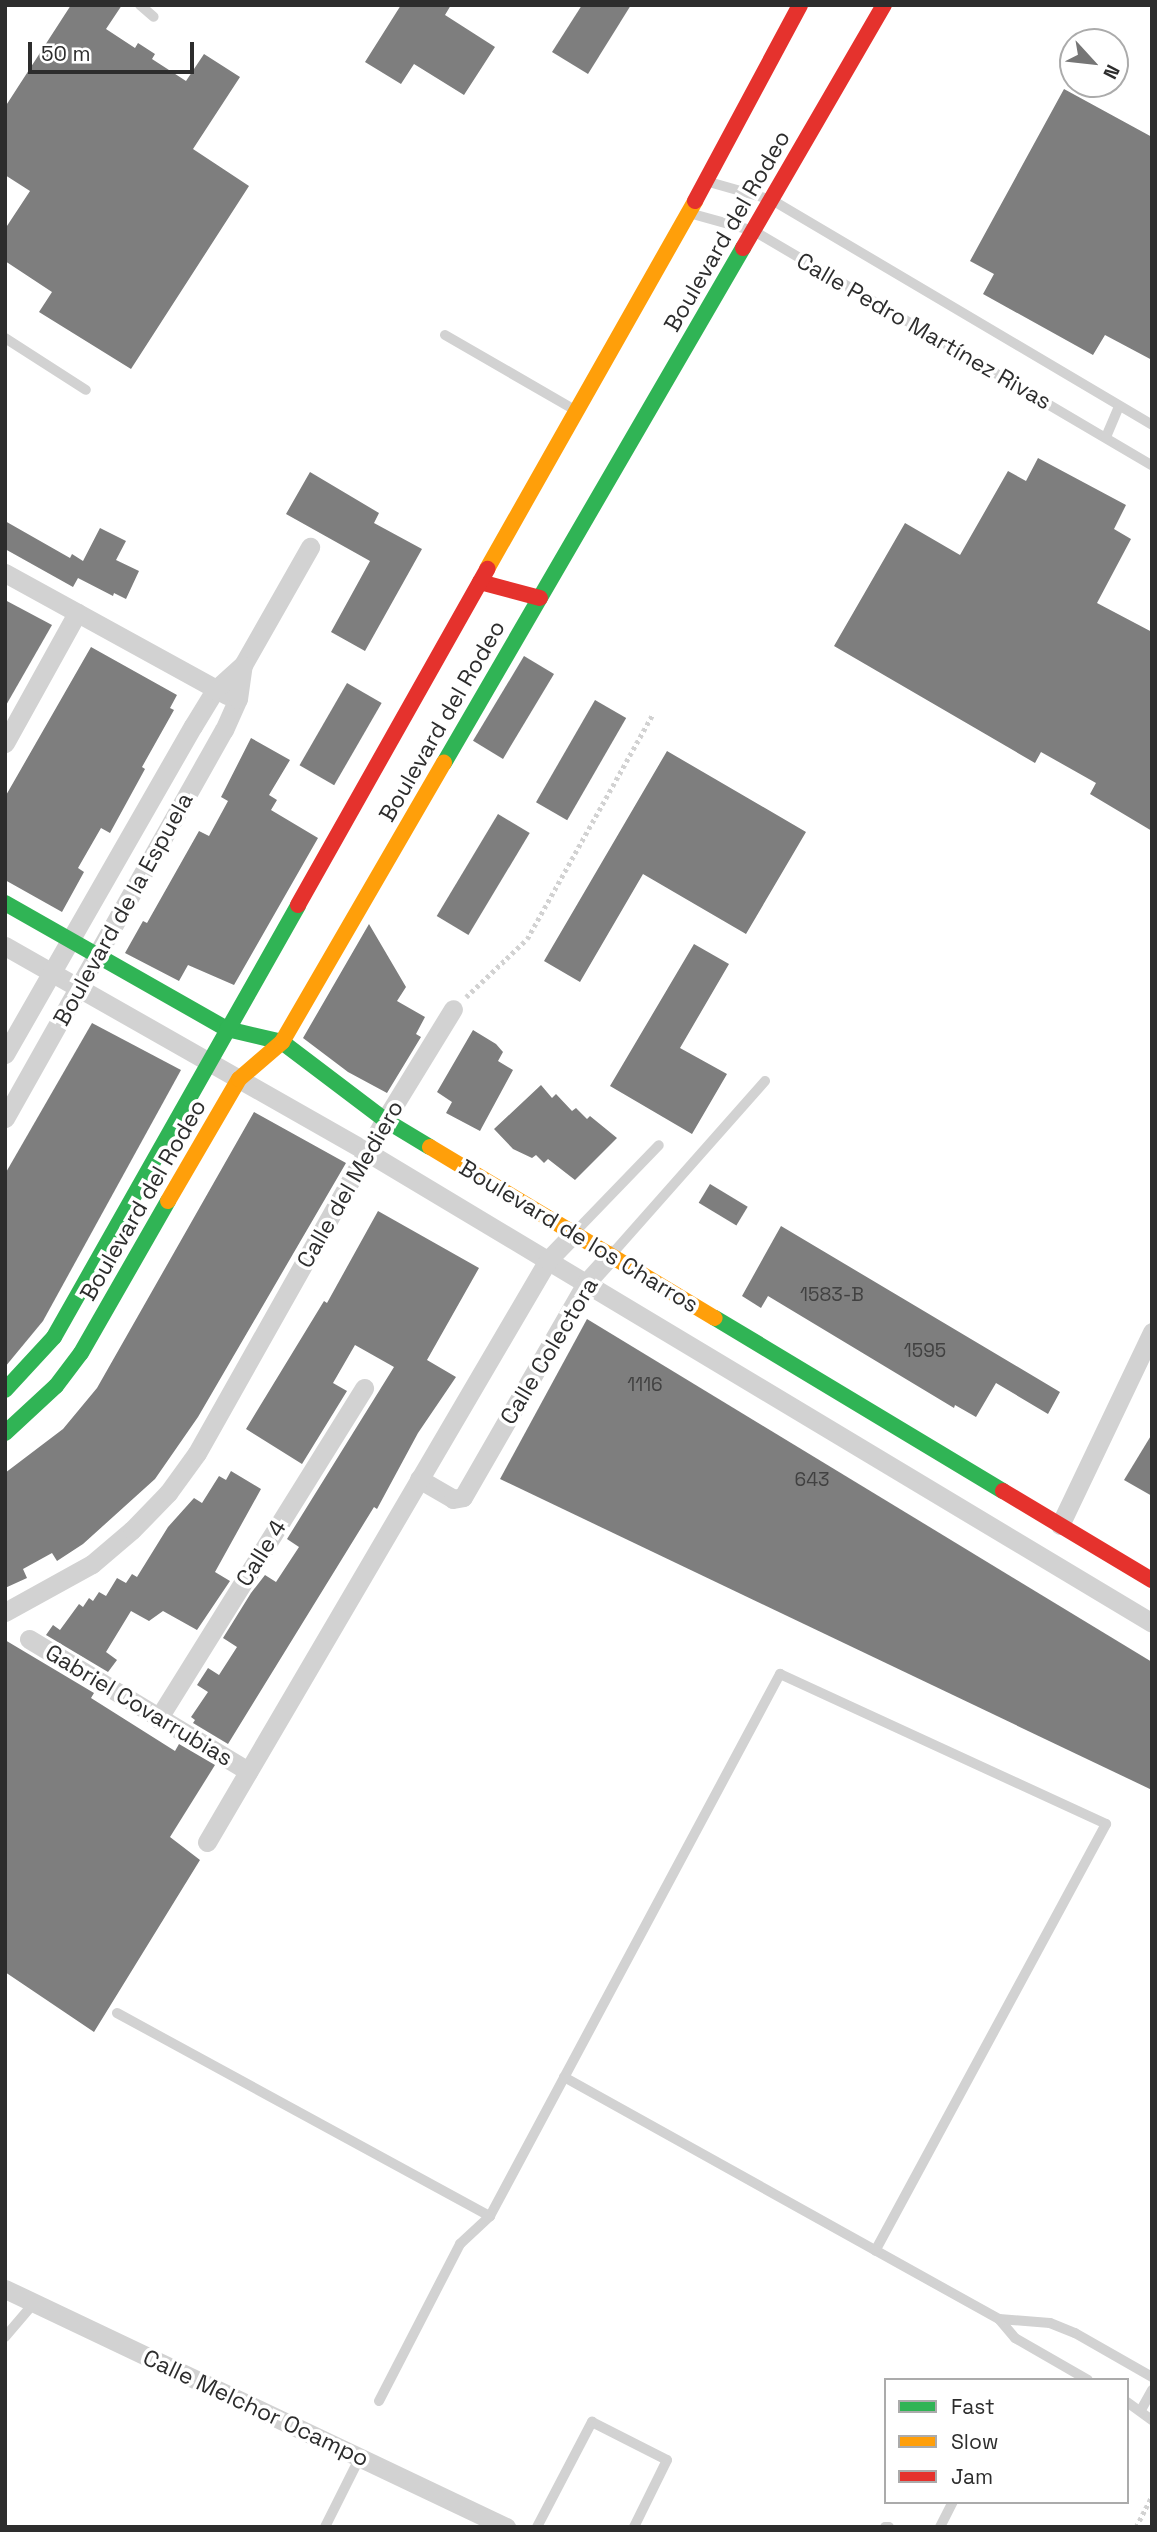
<!DOCTYPE html>
<html>
<head>
<meta charset="utf-8">
<style>
	body { margin:0 }
	#map { position:relative; width:1157px; height:2532px; overflow:hidden; background:#fff; font-family:"Space Grotesk",sans-serif }
	div>[style] { position:absolute }
	.building>* { inset:0; background:#7e7e7e; transform-origin:0 0 }
	.path>* { height:4.5px; margin-top:-2.25px; transform-origin:0; background:repeating-linear-gradient(90deg,#d2d2d2 0 3.5px,transparent 0 7px) }
	.lane>* { height:10px; margin:-5px; padding:0 5px; transform-origin:5px; border-radius:5px; background:#d2d2d2 }
	.street>* { height:19px; margin:-9.5px; padding:0 9.5px; transform-origin:9.5px; border-radius:9.5px; background:#d2d2d2 }
	.fast>* { height:16px; margin:-8px; padding:0 8px; transform-origin:8px; border-radius:8px; background:#30b455 }
	.slow>* { height:16px; margin:-8px; padding:0 8px; transform-origin:8px; border-radius:8px; background:#ff9f0a }
	.jam>* { height:16px; margin:-8px; padding:0 8px; transform-origin:8px; border-radius:8px; background:#e5322d }
	span { translate:-50% -50%; white-space:nowrap; text-align:center; line-height:1.15; -webkit-text-stroke:7px #fff; paint-order:stroke }
	.number-label { font-size:19px; color:#414141 }
	.number-label span { -webkit-text-stroke-width:0 }
	.street-label { font-size:23px; color:#2d2d2d }
	.frame { position:absolute; inset:0; border:7px solid #2d2d2d; pointer-events:none }
	.legend { position:absolute; left:884px; top:2378px; width:245px; height:126px; box-sizing:border-box; background:#fff; border:2px solid #ababab; margin:0; padding:9px 12px; list-style:none; font-size:21px; color:#2d2d2d }
	.legend li { display:flex; align-items:center; gap:14px; height:35px }
	.legend b { width:35px; border:2px solid #ababab }
	.north { position:absolute; left:1059px; top:28px; width:70px; height:70px; box-sizing:border-box; background:#fff; border:2px solid #ababab; border-radius:50%; rotate:117deg; font-size:19px; font-weight:700; line-height:28px; text-align:center; color:#2d2d2d }
	.north::after { content:''; display:block; margin:auto; width:24px; height:32px; background:#767676; clip-path:polygon(50% 0,100% 100%,50% 72%,0 100%) }
	.scale { position:absolute; left:28px; top:42px; width:166px; height:32px; box-sizing:border-box; border:4px solid #2d2d2d; border-top:0; padding-left:9px; font-size:21px; line-height:24px; white-space:nowrap; color:#2d2d2d; -webkit-text-stroke:5px #fff; paint-order:stroke }
</style>
</head>
<body>
<div id="map">
	<div class="building">
		<i style="clip-path:polygon(71px 5px,122px 5px,106px 29px,135px 48px,138px 43px,155px 54px,152px 59px,186px 81px,204px 54px,240px 77px,193px 149px,249px 186px,131px 369px,39px 312px,52px 292px,5px 261px,5px 229px,30px 191px,5px 175px,5px 107px)"></i>
		<i style="clip-path:polygon(401px 5px,451px 5px,445px 15px,495px 47px,464px 95px,414px 64px,401px 84px,365px 62px)"></i>
		<i style="clip-path:polygon(582px 5px,631px 5px,588px 74px,552px 52px)"></i>
		<i style="clip-path:polygon(1064px 89px,1152px 137px,1152px 360px,1105px 335px,1093px 355px,983px 294px,994px 274px,970px 261px)"></i>
		<i style="clip-path:polygon(1038px 458px,1126px 505px,1114px 529px,1131px 539px,1097px 603px,1152px 632px,1152px 831px,1090px 794px,1096px 783px,1041px 752px,1035px 763px,834px 646px,905px 523px,960px 555px,1008px 471px,1026px 481px)"></i>
		<i style="clip-path:polygon(310px 472px,379px 513px,374px 523px,422px 549px,365px 651px,331px 632px,370px 561px,286px 514px)"></i>
		<i style="clip-path:polygon(5px 521px,70px 558px,72px 554px,83px 561px,100px 528px,126px 541px,116px 560px,139px 571px,126px 599px,114px 593px,113px 596px,78px 578px,73px 587px,5px 549px)"></i>
		<i style="clip-path:polygon(5px 600px,52px 625px,5px 707px)"></i>
		<i style="clip-path:polygon(91px 647px,177px 695px,170px 708px,174px 710px,142px 767px,145px 769px,110px 833px,101px 828px,78px 868px,84px 872px,62px 912px,5px 880px,5px 797px)"></i>
		<i style="left:524px;top:656px;width:35px;height:99px;rotate:31deg"></i>
		<i style="left:347px;top:683px;width:40px;height:95px;rotate:30deg"></i>
		<i style="left:595px;top:700px;width:36px;height:118px;rotate:30deg"></i>
		<i style="clip-path:polygon(251px 738px,290px 760px,269px 795px,277px 800px,271px 810px,318px 838px,234px 985px,188px 965px,179px 981px,125px 953px,143px 921px,147px 923px,199px 831px,209px 836px,228px 801px,221px 797px)"></i>
		<i style="clip-path:polygon(667px 751px,806px 832px,746px 934px,643px 874px,580px 982px,544px 961px)"></i>
		<i style="left:498px;top:814px;width:37px;height:119px;rotate:31deg"></i>
		<i style="clip-path:polygon(369px 924px,406px 987px,397px 1001px,425px 1017px,416px 1034px,421px 1037px,387px 1093px,348px 1072px,303px 1038px)"></i>
		<i style="clip-path:polygon(694px 944px,729px 964px,680px 1048px,727px 1074px,692px 1134px,610px 1086px)"></i>
		<i style="clip-path:polygon(92px 1023px,181px 1070px,43px 1321px,5px 1367px,5px 1174px)"></i>
		<i style="clip-path:polygon(473px 1030px,496px 1044px,503px 1052px,498px 1061px,513px 1070px,480px 1131px,446px 1113px,452px 1102px,437px 1092px)"></i>
		<i style="clip-path:polygon(541px 1085px,552px 1098px,556px 1094px,572px 1111px,576px 1108px,587px 1119px,590px 1116px,617px 1138px,575px 1180px,548px 1159px,544px 1163px,536px 1155px,532px 1158px,513px 1149px,494px 1129px)"></i>
		<i style="clip-path:polygon(254px 1112px,346px 1163px,198px 1417px,155px 1479px,83px 1544px,57px 1561px,52px 1553px,23px 1569px,27px 1578px,5px 1588px,5px 1473px,63px 1429px,97px 1388px)"></i>
		<i style="left:710px;top:1184px;width:44px;height:22px;rotate:31deg"></i>
		<i style="clip-path:polygon(378px 1211px,479px 1268px,427px 1360px,456px 1377px,418px 1433px,377px 1509px,374px 1507px,228px 1744px,193px 1723px,195px 1720px,191px 1717px,208px 1692px,197px 1685px,208px 1668px,219px 1675px,237px 1647px,223px 1638px,251px 1593px,265px 1575px,276px 1582px,299px 1547px,287px 1539px,394px 1367px,355px 1345px,333px 1383px,347px 1391px,302px 1464px,246px 1429px,324px 1301px,327px 1303px)"></i>
		<i style="clip-path:polygon(781px 1226px,1060px 1392px,1048px 1414px,996px 1383px,976px 1417px,955px 1405px,954px 1408px,768px 1296px,761px 1308px,742px 1296px)"></i>
		<i style="clip-path:polygon(587px 1319px,1152px 1662px,1152px 1790px,500px 1479px)"></i>
		<i style="clip-path:polygon(1152px 1434px,1152px 1496px,1124px 1480px)"></i>
		<i style="clip-path:polygon(231px 1471px,261px 1489px,215px 1572px,230px 1581px,197px 1630px,163px 1611px,149px 1621px,131px 1611px,106px 1652px,117px 1660px,108px 1672px,46px 1635px,53px 1625px,60px 1630px,79px 1604px,83px 1607px,89px 1598px,93px 1601px,99px 1592px,106px 1596px,117px 1578px,126px 1583px,132px 1574px,137px 1577px,168px 1527px,194px 1498px,202px 1503px,219px 1476px,226px 1480px)"></i>
		<i style="clip-path:polygon(5px 1640px,94px 1693px,91px 1698px,175px 1751px,179px 1744px,215px 1765px,170px 1837px,200px 1860px,94px 2032px,5px 1972px)"></i>
	</div>
	<div class="path">
		<i style="left:466px;top:997px;width:84px;rotate:-43.6deg"></i>
		<i style="left:527px;top:939px;width:258px;rotate:-60.8deg"></i>
		<i style="left:1136px;top:2527px;width:36px;rotate:-63deg"></i>
	</div>
	<div class="lane">
		<i style="left:140px;top:5px;width:18px;rotate:41deg"></i>
		<i style="left:709px;top:182px;width:66px;rotate:15.9deg"></i>
		<i style="left:772px;top:200px;width:442px;rotate:30.6deg"></i>
		<i style="left:689px;top:213px;width:67px;rotate:15.5deg"></i>
		<i style="left:754px;top:231px;width:462px;rotate:30.5deg"></i>
		<i style="left:445px;top:335px;width:150px;rotate:30deg"></i>
		<i style="left:5px;top:338px;width:96px;rotate:32.7deg"></i>
		<i style="left:1106px;top:437px;width:33px;rotate:-67deg"></i>
		<i style="left:574px;top:1233px;width:122px;rotate:-46deg"></i>
		<i style="left:612px;top:1254px;width:231px;rotate:-48.5deg"></i>
		<i style="left:117px;top:2013px;width:425px;rotate:28.6deg"></i>
		<i style="left:564px;top:2077px;width:498px;rotate:29.1deg"></i>
		<i style="left:999px;top:2319px;width:25px;rotate:50deg"></i>
		<i style="left:1015px;top:2338px;width:84px;rotate:29.9deg"></i>
		<i style="left:999px;top:2319px;width:51px;rotate:4.5deg"></i>
		<i style="left:1050px;top:2323px;width:27px;rotate:22deg"></i>
		<i style="left:1075px;top:2333px;width:89px;rotate:29.7deg"></i>
		<i style="left:5px;top:2337px;width:45px;rotate:-49.5deg"></i>
		<i style="left:379px;top:2401px;width:177px;rotate:-62.7deg"></i>
		<i style="left:460px;top:2244px;width:41px;rotate:-43deg"></i>
		<i style="left:490px;top:2216px;width:615px;rotate:-61.85deg"></i>
		<i style="left:780px;top:1674px;width:359px;rotate:24.7deg"></i>
		<i style="left:1106px;top:1824px;width:485px;rotate:118.4deg"></i>
		<i style="left:1127px;top:2402px;width:31px;rotate:36deg"></i>
		<i style="left:1141px;top:2410px;width:23px;rotate:-61deg"></i>
		<i style="left:325px;top:2527px;width:78px;rotate:-63.4deg"></i>
		<i style="left:537px;top:2527px;width:119px;rotate:-62.4deg"></i>
		<i style="left:592px;top:2422px;width:84px;rotate:26.9deg"></i>
		<i style="left:667px;top:2460px;width:75px;rotate:116.2deg"></i>
		<i style="left:885px;top:2527px;width:4px"></i>
		<i style="left:940px;top:2527px;width:28px;rotate:-63deg"></i>
	</div>
	<div class="street">
		<i style="left:5px;top:573px;width:253px;rotate:28.8deg"></i>
		<i style="left:5px;top:743px;width:149px;rotate:-61deg"></i>
		<i style="left:5px;top:946px;width:417px;rotate:29.6deg"></i>
		<i style="left:367px;top:1152px;width:915px;rotate:30.96deg"></i>
		<i style="left:5px;top:1054px;width:378px;rotate:-60.2deg"></i>
		<i style="left:193px;top:726px;width:42px;rotate:-58.6deg"></i>
		<i style="left:215px;top:690px;width:38px;rotate:-42deg"></i>
		<i style="left:243px;top:665px;width:136px;rotate:-60.4deg"></i>
		<i style="left:5px;top:1118px;width:446px;rotate:-60.6deg"></i>
		<i style="left:224px;top:730px;width:34px;rotate:-66deg"></i>
		<i style="left:238px;top:699px;width:34px;rotate:-82deg"></i>
		<i style="left:419px;top:1479px;width:39px;rotate:30deg"></i>
		<i style="left:453px;top:1499px;width:10px;rotate:-11deg"></i>
		<i style="left:463px;top:1497px;width:247px;rotate:-60.1deg"></i>
		<i style="left:586px;top:1283px;width:38px;rotate:-48deg"></i>
		<i style="left:1060px;top:1525px;width:214px;rotate:-64.5deg"></i>
		<i style="left:5px;top:1612px;width:99px;rotate:-28.9deg"></i>
		<i style="left:92px;top:1564px;width:52px;rotate:-40.4deg"></i>
		<i style="left:132px;top:1530px;width:52px;rotate:-45.8deg"></i>
		<i style="left:168px;top:1493px;width:49px;rotate:-54.1deg"></i>
		<i style="left:197px;top:1453px;width:382px;rotate:-60.6deg"></i>
		<i style="left:385px;top:1120px;width:130px;rotate:-58.5deg"></i>
		<i style="left:29px;top:1639px;width:256px;rotate:31.1deg"></i>
		<i style="left:158px;top:1719px;width:390px;rotate:-58.1deg"></i>
		<i style="left:207px;top:1842px;width:675px;rotate:-59.63deg"></i>
		<i style="left:548px;top:1260px;width:37px;rotate:-46deg"></i>
		<i style="left:5px;top:2289px;width:555px;rotate:25.41deg"></i>
	</div>
	<div class="fast">
		<i style="left:444px;top:763px;width:596px;rotate:-59.86deg"></i>
		<i style="left:5px;top:903px;width:255px;rotate:29.6deg"></i>
		<i style="left:227px;top:1029px;width:57px;rotate:13.3deg"></i>
		<i style="left:282px;top:1042px;width:129px;rotate:37.1deg"></i>
		<i style="left:385px;top:1120px;width:52px;rotate:31deg"></i>
		<i style="left:715px;top:1318px;width:336px;rotate:31deg"></i>
		<i style="left:5px;top:1390px;width:72px;rotate:-47.2deg"></i>
		<i style="left:54px;top:1337px;width:496px;rotate:-60.5deg"></i>
		<i style="left:5px;top:1433px;width:69px;rotate:-42.7deg"></i>
		<i style="left:56px;top:1386px;width:41px;rotate:-52.9deg"></i>
		<i style="left:81px;top:1353px;width:175px;rotate:-60.2deg"></i>
	</div>
	<div class="slow">
		<i style="left:487px;top:569px;width:423px;rotate:-60.5deg"></i>
		<i style="left:430px;top:1147px;width:332px;rotate:31deg"></i>
		<i style="left:168px;top:1201px;width:141px;rotate:-59.8deg"></i>
		<i style="left:239px;top:1079px;width:57px;rotate:-40.7deg"></i>
		<i style="left:282px;top:1042px;width:323px;rotate:-59.9deg"></i>
	</div>
	<div class="jam">
		<i style="left:695px;top:201px;width:222px;rotate:-61.8deg"></i>
		<i style="left:743px;top:248px;width:281px;rotate:-59.9deg"></i>
		<i style="left:480px;top:582px;width:62px;rotate:14.9deg"></i>
		<i style="left:298px;top:905px;width:386px;rotate:-60.6deg"></i>
		<i style="left:1003px;top:1491px;width:174px;rotate:30.9deg"></i>
	</div>
	<div class="number-label">
		<span style="left:832px;top:1295px">1583-B</span>
		<span style="left:925px;top:1351px">1595</span>
		<span style="left:645px;top:1385px">1116</span>
		<span style="left:812px;top:1480px">643</span>
	</div>
	<div class="street-label">
		<span style="left:727px;top:231px;rotate:-60deg">Boulevard del Rodeo</span>
		<span style="left:924px;top:331px;rotate:30deg">Calle Pedro Martínez Rivas</span>
		<span style="left:442px;top:721px;rotate:-60deg">Boulevard del Rodeo</span>
		<span style="left:123px;top:909px;rotate:-61deg">Boulevard de la Espuela</span>
		<span style="left:350px;top:1184px;rotate:-60deg">Calle del Mediero</span>
		<span style="left:143px;top:1200px;rotate:-60deg">Boulevard del Rodeo</span>
		<span style="left:579px;top:1236px;rotate:31deg">Boulevard de los Charros</span>
		<span style="left:549px;top:1351px;rotate:-59deg">Calle Colectora</span>
		<span style="left:261px;top:1553px;rotate:-58deg">Calle 4</span>
		<span style="left:139px;top:1705px;rotate:31deg">Gabriel Covarrubias</span>
		<span style="left:256px;top:2408px;rotate:25deg">Calle Melchor Ocampo</span>
	</div>
	<div class="frame"></div>
	<ul class="legend">
	<li><b style="height:9px;background:#30b455"></b>Fast</li>
	<li><b style="height:9px;background:#ff9f0a"></b>Slow</li>
	<li><b style="height:9px;background:#e5322d"></b>Jam</li>
	</ul>
	<div class="north">N</div>
	<div class="scale">50 m</div>
</div>
</body>
</html>
